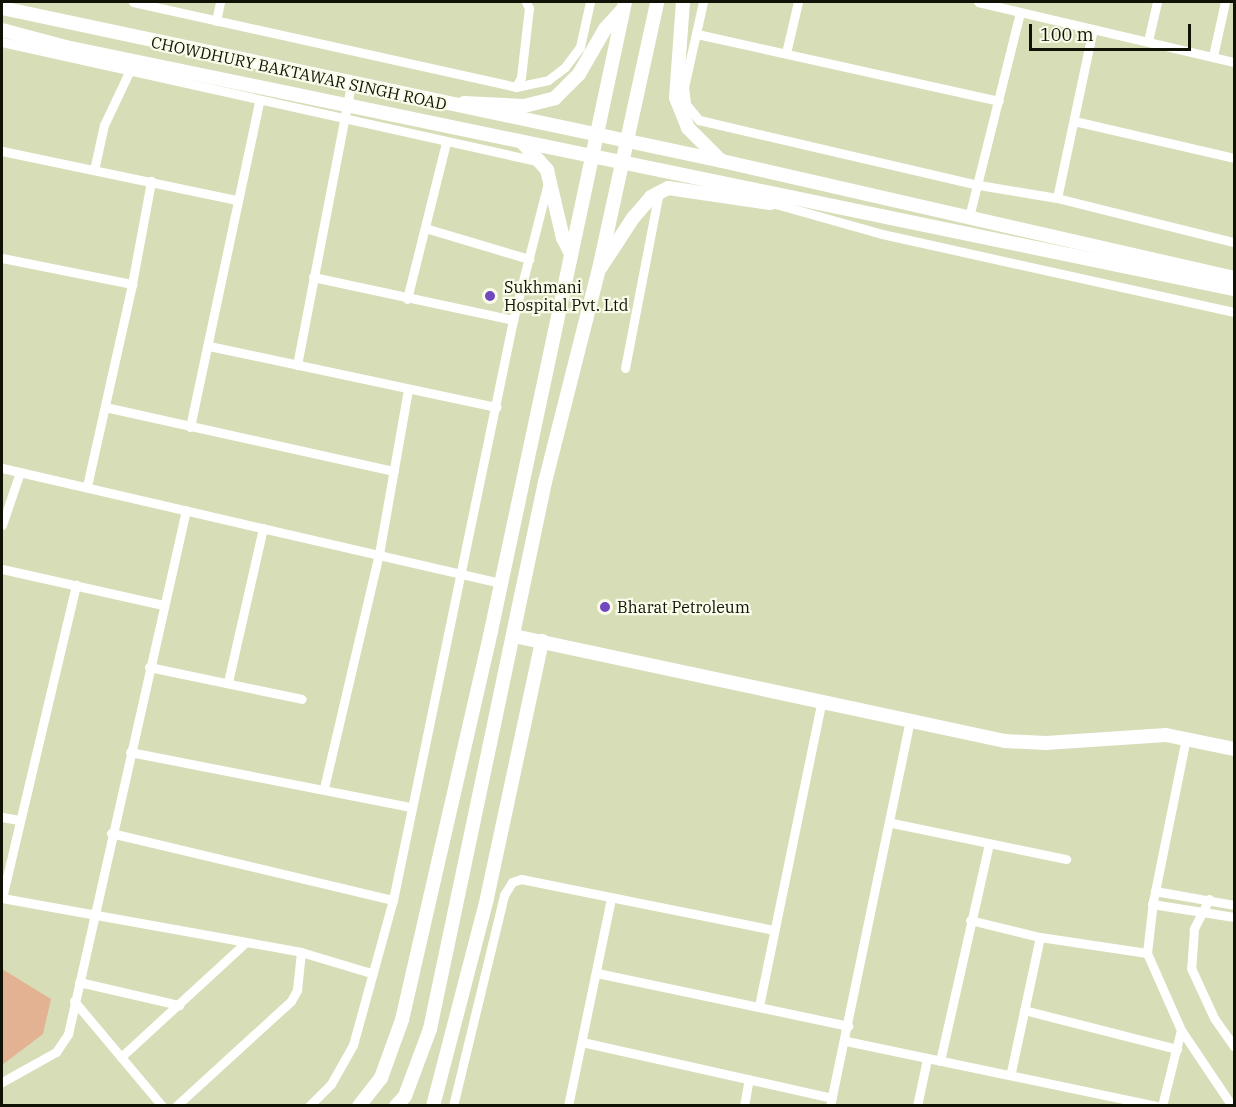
<!DOCTYPE html>
<html>
<head>
<meta charset="utf-8">
<style>
	body { margin:0 }
	#map { position:relative; width:1236px; height:1107px; overflow:hidden; background:#d7ddb7; font-family:"IBM Plex Serif",serif }
	div>[style] { position:absolute }
	.green>* { inset:0; background:#e2b292 }
	.street>* { height:9px; margin:-4.5px; padding:0 4.5px; transform-origin:4.5px; border-radius:4.5px; background:#fff }
	.secondary>* { height:14px; margin:-7px; padding:0 7px; transform-origin:7px; border-radius:7px; background:#fff }
	.dots>* { width:16px; height:16px; translate:-50% -50%; box-sizing:border-box; border:3px solid #f8fce9; border-radius:50% }
	span { translate:-50% -50%; white-space:nowrap; text-align:center; line-height:1.15; -webkit-text-stroke:4.5px #f8fce9; paint-order:stroke }
	.street-label { font-size:16px; color:#111206 }
	.poi-label { font-size:16px; color:#111206 }
	.left { translate:0 -50%; text-align:left }
	.frame { position:absolute; inset:0; border:3px solid #111206; pointer-events:none }
	.scale { position:absolute; left:1029px; top:24px; width:162px; height:27px; box-sizing:border-box; border:3px solid #111206; border-top:0; padding-left:8px; font-size:18px; line-height:21px; white-space:nowrap; color:#111206; -webkit-text-stroke:4px #f8fce9; paint-order:stroke }
</style>
</head>
<body>
<div id="map">
	<div class="green">
		<i style="clip-path:polygon(2px 969px,51px 999px,43px 1034px,2px 1065px)"></i>
	</div>
	<div class="street">
		<i style="left:133px;top:2px;width:392px;rotate:12.5deg"></i>
		<i style="left:516px;top:87px;width:11px;rotate:-63deg"></i>
		<i style="left:521px;top:77px;width:69px;rotate:-83.4deg"></i>
		<i style="left:529px;top:8px;width:7px;rotate:-117deg"></i>
		<i style="left:703px;top:2px;width:87px;rotate:102.6deg"></i>
		<i style="left:684px;top:87px;width:17px;rotate:83deg"></i>
		<i style="left:686px;top:104px;width:21px;rotate:51deg"></i>
		<i style="left:699px;top:120px;width:287px;rotate:13.1deg"></i>
		<i style="left:979px;top:185px;width:79px;rotate:9.5deg"></i>
		<i style="left:1057px;top:198px;width:182px;rotate:14deg"></i>
		<i style="left:978px;top:2px;width:263px;rotate:13.2deg"></i>
		<i style="left:216px;top:21px;width:19px;rotate:-78deg"></i>
		<i style="left:697px;top:34px;width:309px;rotate:12.5deg"></i>
		<i style="left:1148px;top:41px;width:40px;rotate:-77deg"></i>
		<i style="left:2px;top:42px;width:552px;rotate:12.55deg"></i>
		<i style="left:786px;top:53px;width:52px;rotate:-76.8deg"></i>
		<i style="left:1213px;top:56px;width:55px;rotate:-77.5deg"></i>
		<i style="left:516px;top:87px;width:33px;rotate:-12deg"></i>
		<i style="left:548px;top:80px;width:21px;rotate:-37deg"></i>
		<i style="left:565px;top:67px;width:25px;rotate:-53deg"></i>
		<i style="left:580px;top:47px;width:46px;rotate:-77.5deg"></i>
		<i style="left:1074px;top:121px;width:164px;rotate:13deg"></i>
		<i style="left:2px;top:151px;width:240px;rotate:11.8deg"></i>
		<i style="left:94px;top:170px;width:46px;rotate:-77.5deg"></i>
		<i style="left:104px;top:125px;width:59px;rotate:-64.7deg"></i>
		<i style="left:1057px;top:198px;width:173px;rotate:-78deg"></i>
		<i style="left:772px;top:203px;width:114px;rotate:15.7deg"></i>
		<i style="left:882px;top:234px;width:361px;rotate:12.5deg"></i>
		<i style="left:969px;top:217px;width:210px;rotate:-76deg"></i>
		<i style="left:425px;top:228px;width:109px;rotate:16.6deg"></i>
		<i style="left:2px;top:258px;width:133px;rotate:11.3deg"></i>
		<i style="left:313px;top:277px;width:205px;rotate:12.1deg"></i>
		<i style="left:407px;top:299px;width:161px;rotate:-76deg"></i>
		<i style="left:209px;top:346px;width:294px;rotate:12deg"></i>
		<i style="left:297px;top:365px;width:286px;rotate:-79.1deg"></i>
		<i style="left:625px;top:368px;width:180px;rotate:-79.1deg"></i>
		<i style="left:105px;top:407px;width:296px;rotate:12.5deg"></i>
		<i style="left:190px;top:427px;width:331px;rotate:-78deg"></i>
		<i style="left:2px;top:468px;width:511px;rotate:13deg"></i>
		<i style="left:87px;top:486px;width:207px;rotate:-77.4deg"></i>
		<i style="left:132px;top:284px;width:105px;rotate:-79.5deg"></i>
		<i style="left:2px;top:525px;width:56px;rotate:-71.2deg"></i>
		<i style="left:2px;top:569px;width:165px;rotate:12.6deg"></i>
		<i style="left:149px;top:667px;width:156px;rotate:11.8deg"></i>
		<i style="left:228px;top:682px;width:158px;rotate:-77.2deg"></i>
		<i style="left:1186px;top:738px;width:166px;rotate:101.4deg"></i>
		<i style="left:1153px;top:901px;width:52px;rotate:96.6deg"></i>
		<i style="left:1147px;top:953px;width:84px;rotate:66.2deg"></i>
		<i style="left:1181px;top:1030px;width:92px;rotate:56.1deg"></i>
		<i style="left:130px;top:752px;width:285px;rotate:11.1deg"></i>
		<i style="left:324px;top:788px;width:240px;rotate:-76.8deg"></i>
		<i style="left:379px;top:554px;width:167px;rotate:-80deg"></i>
		<i style="left:2px;top:817px;width:17px;rotate:10deg"></i>
		<i style="left:892px;top:823px;width:178px;rotate:11.7deg"></i>
		<i style="left:111px;top:833px;width:290px;rotate:13.4deg"></i>
		<i style="left:1155px;top:891px;width:80px;rotate:10deg"></i>
		<i style="left:2px;top:898px;width:304px;rotate:10.2deg"></i>
		<i style="left:301px;top:952px;width:73px;rotate:16.7deg"></i>
		<i style="left:2px;top:898px;width:322px;rotate:-76.7deg"></i>
		<i style="left:1209px;top:899px;width:34px;rotate:117deg"></i>
		<i style="left:1194px;top:929px;width:39px;rotate:94deg"></i>
		<i style="left:1191px;top:968px;width:55px;rotate:65.3deg"></i>
		<i style="left:1214px;top:1018px;width:35px;rotate:55deg"></i>
		<i style="left:1152px;top:904px;width:83px;rotate:9deg"></i>
		<i style="left:970px;top:920px;width:72px;rotate:13.7deg"></i>
		<i style="left:1040px;top:937px;width:108px;rotate:8.5deg"></i>
		<i style="left:597px;top:973px;width:257px;rotate:11.9deg"></i>
		<i style="left:79px;top:982px;width:103px;rotate:13deg"></i>
		<i style="left:74px;top:1001px;width:137px;rotate:50deg"></i>
		<i style="left:759px;top:1006px;width:309px;rotate:-78.4deg"></i>
		<i style="left:1024px;top:1010px;width:158px;rotate:14.3deg"></i>
		<i style="left:846px;top:1041px;width:317px;rotate:11.8deg"></i>
		<i style="left:582px;top:1042px;width:256px;rotate:12.6deg"></i>
		<i style="left:121px;top:1057px;width:167px;rotate:-42.6deg"></i>
		<i style="left:940px;top:1061px;width:223px;rotate:-77.3deg"></i>
		<i style="left:1011px;top:1072px;width:138px;rotate:-77.9deg"></i>
		<i style="left:2px;top:1082px;width:62px;rotate:-29.1deg"></i>
		<i style="left:56px;top:1052px;width:22px;rotate:-56deg"></i>
		<i style="left:68px;top:1034px;width:537px;rotate:-77.31deg"></i>
		<i style="left:176px;top:1106px;width:156px;rotate:-42.4deg"></i>
		<i style="left:291px;top:1001px;width:13px;rotate:-61deg"></i>
		<i style="left:297px;top:990px;width:38px;rotate:-84deg"></i>
		<i style="left:309px;top:1106px;width:31px;rotate:-45deg"></i>
		<i style="left:331px;top:1084px;width:45px;rotate:-60.6deg"></i>
		<i style="left:353px;top:1045px;width:150px;rotate:-74.6deg"></i>
		<i style="left:393px;top:900px;width:592px;rotate:-78.31deg"></i>
		<i style="left:513px;top:320px;width:141px;rotate:-75.7deg"></i>
		<i style="left:453px;top:1106px;width:217px;rotate:-76.4deg"></i>
		<i style="left:504px;top:895px;width:15px;rotate:-58deg"></i>
		<i style="left:512px;top:882px;width:9px;rotate:-18deg"></i>
		<i style="left:521px;top:879px;width:257px;rotate:11.4deg"></i>
		<i style="left:568px;top:1106px;width:212px;rotate:-78.3deg"></i>
		<i style="left:744px;top:1106px;width:27px;rotate:-80deg"></i>
		<i style="left:830px;top:1106px;width:393px;rotate:-78.3deg"></i>
		<i style="left:917px;top:1106px;width:48px;rotate:-78deg"></i>
		<i style="left:1162px;top:1106px;width:78px;rotate:-76deg"></i>
	</div>
	<div class="secondary">
		<i style="left:683px;top:2px;width:96px;rotate:94.2deg"></i>
		<i style="left:676px;top:98px;width:32px;rotate:68deg"></i>
		<i style="left:688px;top:128px;width:45px;rotate:45deg"></i>
		<i style="left:2px;top:8px;width:736px;rotate:12deg"></i>
		<i style="left:722px;top:161px;width:525px;rotate:12.87deg"></i>
		<i style="left:2px;top:30px;width:66px;rotate:14.9deg"></i>
		<i style="left:66px;top:47px;width:1193px;rotate:11.71deg"></i>
		<i style="left:464px;top:103px;width:60px;rotate:2.9deg"></i>
		<i style="left:524px;top:106px;width:32px;rotate:-14deg"></i>
		<i style="left:555px;top:98px;width:34px;rotate:-45deg"></i>
		<i style="left:579px;top:74px;width:52px;rotate:-60deg"></i>
		<i style="left:605px;top:29px;width:27px;rotate:-48deg"></i>
		<i style="left:522px;top:142px;width:38px;rotate:48deg"></i>
		<i style="left:547px;top:170px;width:70px;rotate:76.8deg"></i>
		<i style="left:563px;top:238px;width:18px;rotate:63deg"></i>
		<i style="left:601px;top:267px;width:59px;rotate:-56.9deg"></i>
		<i style="left:633px;top:218px;width:28px;rotate:-49deg"></i>
		<i style="left:651px;top:197px;width:19px;rotate:-28deg"></i>
		<i style="left:668px;top:188px;width:103px;rotate:8.4deg"></i>
		<i style="left:770px;top:203px;width:24px;rotate:-12deg"></i>
		<i style="left:514px;top:636px;width:502px;rotate:12.07deg"></i>
		<i style="left:1005px;top:741px;width:41px;rotate:2.8deg"></i>
		<i style="left:1046px;top:743px;width:120px;rotate:-3.8deg"></i>
		<i style="left:1166px;top:735px;width:69px;rotate:11.6deg"></i>
		<i style="left:359px;top:1106px;width:36px;rotate:-52deg"></i>
		<i style="left:381px;top:1078px;width:62px;rotate:-70.1deg"></i>
		<i style="left:402px;top:1020px;width:399px;rotate:-77.1deg"></i>
		<i style="left:491px;top:631px;width:643px;rotate:-77.97deg"></i>
		<i style="left:396px;top:1106px;width:13px;rotate:-48deg"></i>
		<i style="left:405px;top:1096px;width:72px;rotate:-69.5deg"></i>
		<i style="left:430px;top:1029px;width:559px;rotate:-78.13deg"></i>
		<i style="left:545px;top:482px;width:220px;rotate:-75.8deg"></i>
		<i style="left:599px;top:269px;width:273px;rotate:-77.7deg"></i>
		<i style="left:433px;top:1106px;width:215px;rotate:-75.4deg"></i>
		<i style="left:487px;top:898px;width:263px;rotate:-77.9deg"></i>
	</div>
	<div class="dots">
		<i style="left:490px;top:296px;background:#7148c0"></i>
		<i style="left:605px;top:607px;background:#7148c0"></i>
	</div>
	<div class="street-label">
		<span style="left:299px;top:73px;rotate:12deg">CHOWDHURY BAKTAWAR SINGH ROAD</span>
	</div>
	<div class="poi-label">
		<span class="left" style="left:504px;top:296px">Sukhmani<br>Hospital Pvt. Ltd</span>
		<span class="left" style="left:617px;top:607px">Bharat Petroleum</span>
	</div>
	<div class="frame"></div>
	<div class="scale">100 m</div>
</div>
</body>
</html>
